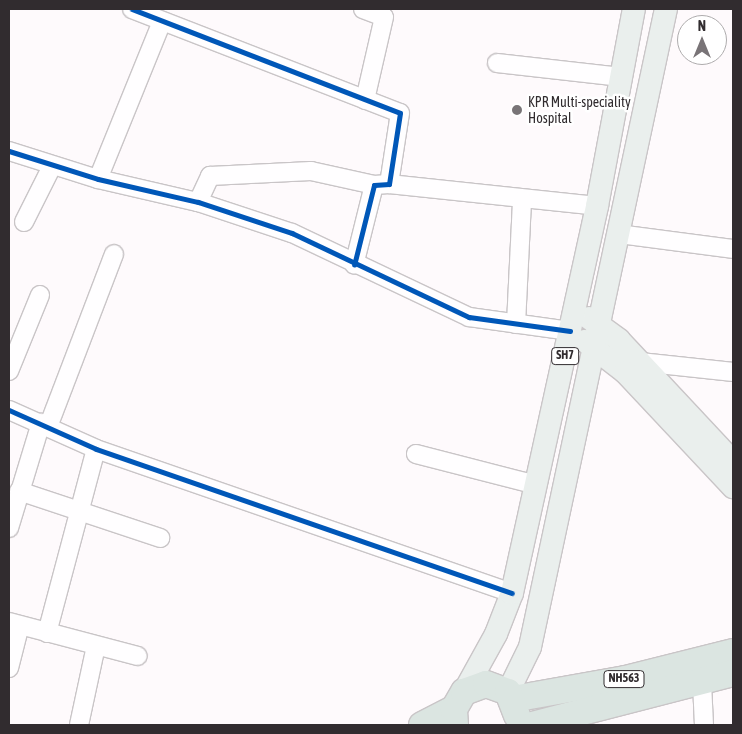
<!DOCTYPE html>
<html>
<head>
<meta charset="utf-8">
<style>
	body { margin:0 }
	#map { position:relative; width:742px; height:734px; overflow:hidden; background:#fefafc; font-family:"Asap Condensed",sans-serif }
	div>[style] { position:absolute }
	.roads { filter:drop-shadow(1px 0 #c9c5c7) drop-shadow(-1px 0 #c9c5c7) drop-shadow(0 1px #c9c5c7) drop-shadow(0 -1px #c9c5c7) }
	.minor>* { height:18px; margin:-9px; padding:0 9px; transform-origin:9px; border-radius:9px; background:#fffeff }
	.major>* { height:22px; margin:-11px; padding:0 11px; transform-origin:11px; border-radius:11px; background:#eaefed }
	.highway>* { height:26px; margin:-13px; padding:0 13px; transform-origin:13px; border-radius:13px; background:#dbe5e1 }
	.cycleway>* { height:5px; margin:-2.5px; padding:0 2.5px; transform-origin:2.5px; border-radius:2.5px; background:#0057b8 }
	.dots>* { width:14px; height:14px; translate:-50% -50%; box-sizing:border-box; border:2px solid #fff; border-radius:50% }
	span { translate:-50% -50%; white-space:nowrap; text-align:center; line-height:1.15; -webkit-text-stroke:5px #fff; paint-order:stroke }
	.shield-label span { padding:1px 4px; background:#fff; border:1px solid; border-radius:4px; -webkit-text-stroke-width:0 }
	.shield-label { font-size:12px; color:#312c2f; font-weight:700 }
	.poi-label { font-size:14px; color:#312c2f }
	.left { translate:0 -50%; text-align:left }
	.frame { position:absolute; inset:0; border:10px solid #312c2f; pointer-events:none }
	.north { position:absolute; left:677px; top:15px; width:50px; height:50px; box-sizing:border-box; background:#fff; border:1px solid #adabac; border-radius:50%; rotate:0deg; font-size:14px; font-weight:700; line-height:20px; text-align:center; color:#312c2f }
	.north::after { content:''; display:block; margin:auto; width:18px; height:22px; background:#797477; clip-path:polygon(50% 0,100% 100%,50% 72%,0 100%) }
</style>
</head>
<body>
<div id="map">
	<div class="roads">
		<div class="minor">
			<i style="left:132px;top:9px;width:287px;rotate:21.2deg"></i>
			<i style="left:400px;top:113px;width:72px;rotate:98.8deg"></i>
			<i style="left:389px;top:184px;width:15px;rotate:176deg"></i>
			<i style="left:374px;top:185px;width:82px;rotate:104deg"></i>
			<i style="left:363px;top:9px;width:22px;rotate:21deg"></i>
			<i style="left:384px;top:17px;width:85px;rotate:102.9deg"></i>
			<i style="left:497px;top:63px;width:125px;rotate:6.4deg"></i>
			<i style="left:9px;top:151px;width:93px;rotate:17.5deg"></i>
			<i style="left:98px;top:179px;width:103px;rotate:13deg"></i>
			<i style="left:198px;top:202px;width:99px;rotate:18.3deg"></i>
			<i style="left:292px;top:233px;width:196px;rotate:25.4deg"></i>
			<i style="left:469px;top:317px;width:102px;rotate:7.9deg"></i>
			<i style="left:98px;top:179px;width:170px;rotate:-67.9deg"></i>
			<i style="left:389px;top:184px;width:209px;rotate:6deg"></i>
			<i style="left:198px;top:202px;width:29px;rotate:-65deg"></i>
			<i style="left:210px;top:176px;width:101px;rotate:-2.8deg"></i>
			<i style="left:311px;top:171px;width:65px;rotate:12.5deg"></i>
			<i style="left:24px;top:222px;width:63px;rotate:-63.4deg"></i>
			<i style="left:619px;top:234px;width:115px;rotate:7.5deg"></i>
			<i style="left:516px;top:324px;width:124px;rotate:-87.2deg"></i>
			<i style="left:640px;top:362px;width:94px;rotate:6.1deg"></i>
			<i style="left:9px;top:371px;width:82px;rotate:-67.8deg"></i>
			<i style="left:9px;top:410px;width:95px;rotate:24.1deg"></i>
			<i style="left:96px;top:449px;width:440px;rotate:19.1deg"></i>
			<i style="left:48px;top:427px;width:185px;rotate:-69.1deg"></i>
			<i style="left:416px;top:454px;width:125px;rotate:14.4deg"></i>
			<i style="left:19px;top:491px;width:149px;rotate:18.4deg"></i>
			<i style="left:9px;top:528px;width:110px;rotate:-73.1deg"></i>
			<i style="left:9px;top:622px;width:133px;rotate:14.8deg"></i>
			<i style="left:47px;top:633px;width:190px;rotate:-75.1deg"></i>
			<i style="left:9px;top:668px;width:44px;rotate:-75.7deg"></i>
			<i style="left:702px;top:683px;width:42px;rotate:87.3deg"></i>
			<i style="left:79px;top:725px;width:81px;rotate:-77.9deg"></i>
		</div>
		<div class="major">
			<i style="left:589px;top:318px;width:37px;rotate:36deg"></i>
			<i style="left:619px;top:340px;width:167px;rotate:46.9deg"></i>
			<i style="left:585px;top:341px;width:51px;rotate:37.8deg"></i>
			<i style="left:625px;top:372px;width:158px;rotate:46.8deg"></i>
			<i style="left:464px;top:692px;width:66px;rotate:-61.1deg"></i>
			<i style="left:496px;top:634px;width:44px;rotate:-68.7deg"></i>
			<i style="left:512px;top:593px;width:396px;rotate:-77.6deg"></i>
			<i style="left:597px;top:206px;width:200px;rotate:-79.4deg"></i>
			<i style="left:508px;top:692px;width:50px;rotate:-63.9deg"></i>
			<i style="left:530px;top:647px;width:652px;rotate:-77.97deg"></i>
		</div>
		<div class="highway">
			<i style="left:513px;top:699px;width:114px;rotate:-10.1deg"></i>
			<i style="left:625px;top:679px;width:111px;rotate:-14deg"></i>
			<i style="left:422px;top:725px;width:36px;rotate:-27deg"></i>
			<i style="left:455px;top:725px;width:16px;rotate:-94deg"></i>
			<i style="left:454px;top:709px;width:20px;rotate:-60deg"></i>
			<i style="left:464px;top:692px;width:23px;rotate:-20deg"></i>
			<i style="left:486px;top:684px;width:23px;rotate:20deg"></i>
			<i style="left:508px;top:692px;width:25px;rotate:69deg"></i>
			<i style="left:532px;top:725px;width:208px;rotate:-14.5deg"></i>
		</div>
	</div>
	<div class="cycleway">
		<i style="left:132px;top:9px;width:287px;rotate:21.2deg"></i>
		<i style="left:400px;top:113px;width:72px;rotate:98.8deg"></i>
		<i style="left:389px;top:184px;width:15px;rotate:176deg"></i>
		<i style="left:374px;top:185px;width:82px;rotate:104deg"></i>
		<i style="left:9px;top:151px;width:93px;rotate:17.5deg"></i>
		<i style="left:98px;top:179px;width:103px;rotate:13deg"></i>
		<i style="left:198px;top:202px;width:99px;rotate:18.3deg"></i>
		<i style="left:292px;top:233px;width:196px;rotate:25.4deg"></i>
		<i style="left:469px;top:317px;width:102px;rotate:7.9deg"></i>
		<i style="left:9px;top:410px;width:95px;rotate:24.1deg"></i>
		<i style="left:96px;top:449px;width:440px;rotate:19.1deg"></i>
	</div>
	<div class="dots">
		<i style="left:517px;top:110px;background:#797477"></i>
	</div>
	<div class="shield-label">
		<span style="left:565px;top:356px">SH7</span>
		<span style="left:624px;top:679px">NH563</span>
	</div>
	<div class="poi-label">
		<span class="left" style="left:528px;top:110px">KPR Multi-speciality<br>Hospital</span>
	</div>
	<div class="frame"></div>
	<div class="north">N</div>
</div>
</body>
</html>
